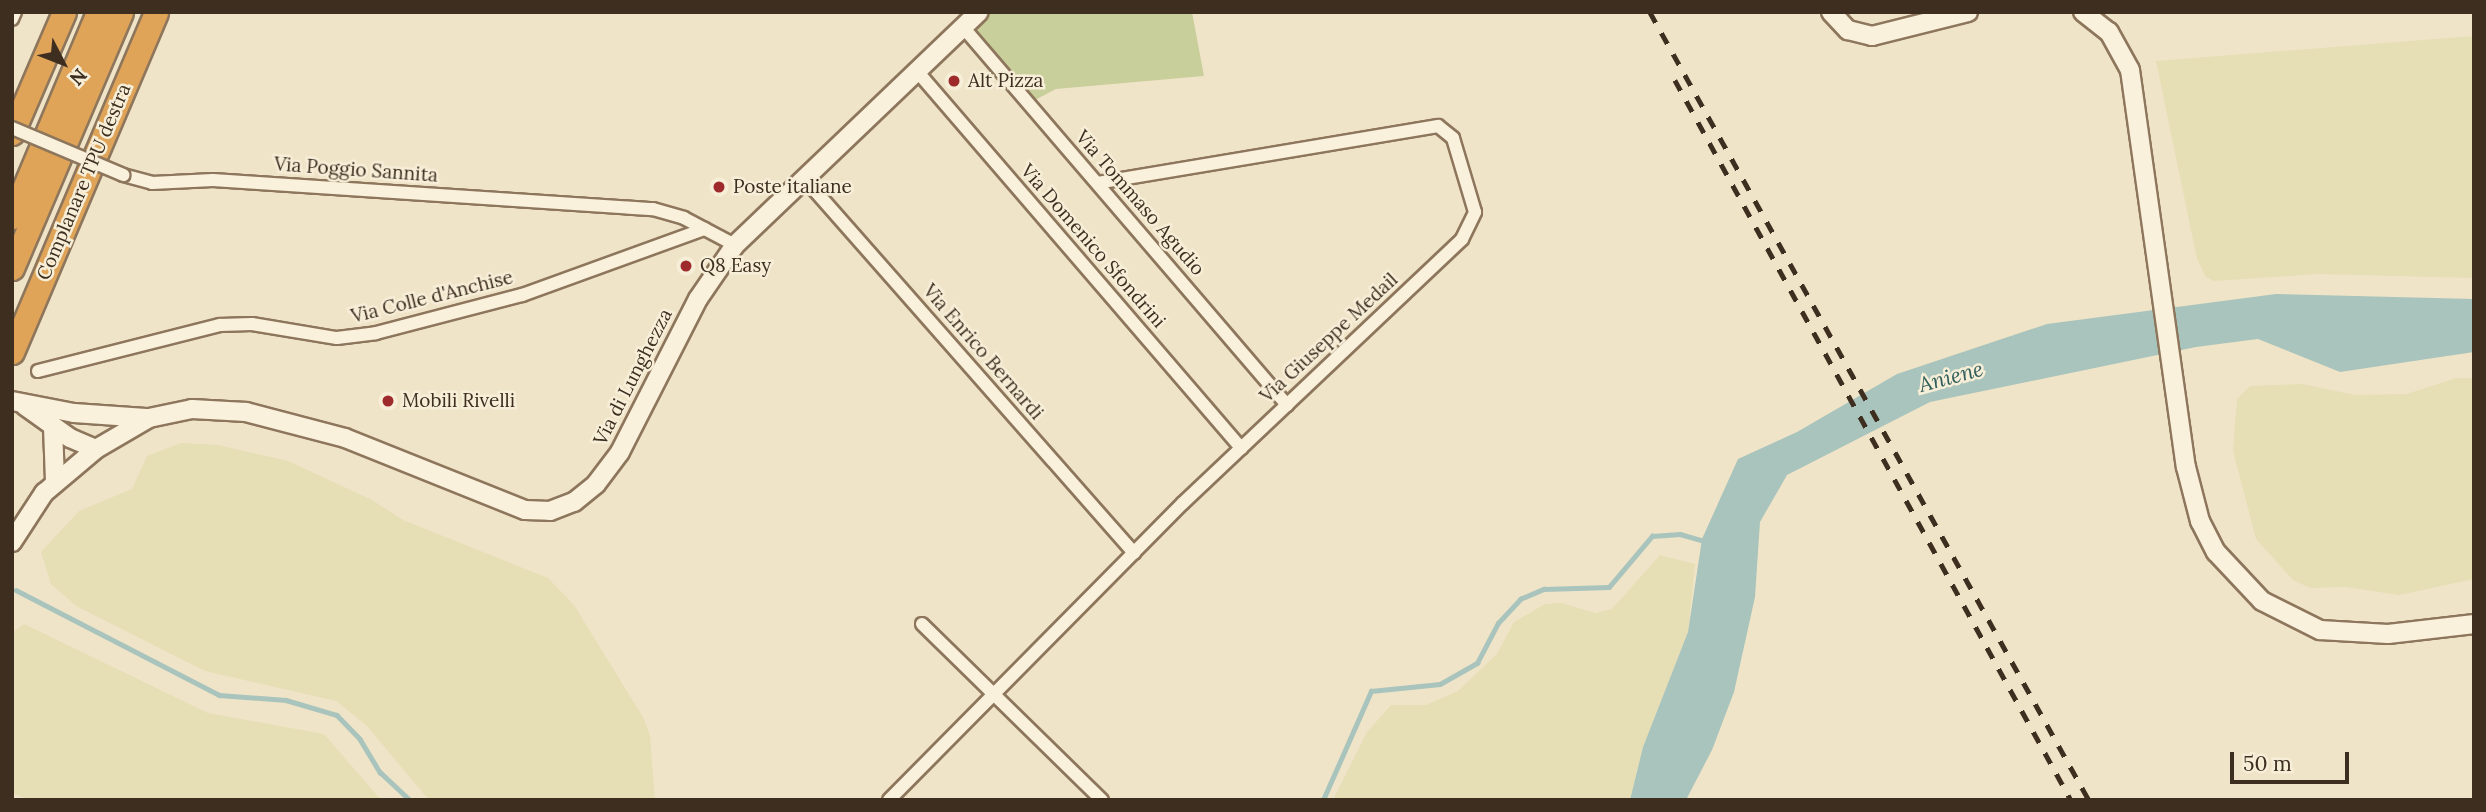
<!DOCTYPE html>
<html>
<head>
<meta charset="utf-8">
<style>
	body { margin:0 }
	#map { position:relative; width:2486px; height:812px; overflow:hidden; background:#f0e4c8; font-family:Lora,serif }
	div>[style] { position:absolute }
	.farmland>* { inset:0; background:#e6deb5 }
	.green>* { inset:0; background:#c9cf9b }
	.water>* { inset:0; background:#a9c4bc }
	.stream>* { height:4.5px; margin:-2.25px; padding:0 2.25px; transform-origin:2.25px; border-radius:2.25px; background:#a9c4bc }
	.roads { filter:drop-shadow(2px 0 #8d765c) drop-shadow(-2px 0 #8d765c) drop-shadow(0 2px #8d765c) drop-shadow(0 -2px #8d765c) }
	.street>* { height:12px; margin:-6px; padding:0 6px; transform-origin:6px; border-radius:6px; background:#faf1dc }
	.secondary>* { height:18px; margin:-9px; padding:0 9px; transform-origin:9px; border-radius:9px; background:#faf1dc }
	.highway>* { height:23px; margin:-11.5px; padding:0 11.5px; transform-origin:11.5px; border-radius:11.5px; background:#e0a458 }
	.rail>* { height:4.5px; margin-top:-2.25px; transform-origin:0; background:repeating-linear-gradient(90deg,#3d2e20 0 12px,transparent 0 24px) }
	.bridges { filter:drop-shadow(2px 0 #8d765c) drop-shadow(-2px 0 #8d765c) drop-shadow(0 2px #8d765c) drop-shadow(0 -2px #8d765c) }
	.street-bridge>* { height:12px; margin:-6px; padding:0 6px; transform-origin:6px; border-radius:6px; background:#faf1dc }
	.dots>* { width:19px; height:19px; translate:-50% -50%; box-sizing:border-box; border:4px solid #f7eed8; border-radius:50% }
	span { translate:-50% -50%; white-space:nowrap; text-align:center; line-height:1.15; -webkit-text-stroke:5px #f7eed8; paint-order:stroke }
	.poi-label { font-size:19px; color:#3d2e20 }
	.left { translate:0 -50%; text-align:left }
	.street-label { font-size:19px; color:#3d2e20 }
	.water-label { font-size:21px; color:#2f5d5a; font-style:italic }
	.frame { position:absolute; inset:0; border:14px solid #3d2e20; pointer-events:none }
	.north { position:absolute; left:28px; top:28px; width:70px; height:70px; -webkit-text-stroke:5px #f7eed8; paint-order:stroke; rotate:132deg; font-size:19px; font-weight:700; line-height:28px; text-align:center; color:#3d2e20 }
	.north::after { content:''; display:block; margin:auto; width:24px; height:32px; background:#3d2e20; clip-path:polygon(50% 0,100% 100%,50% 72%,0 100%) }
	.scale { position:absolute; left:2230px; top:752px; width:119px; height:32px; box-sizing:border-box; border:4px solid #3d2e20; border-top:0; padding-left:9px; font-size:21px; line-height:24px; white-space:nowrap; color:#3d2e20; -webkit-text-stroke:5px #f7eed8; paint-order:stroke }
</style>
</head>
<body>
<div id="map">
	<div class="farmland">
		<i style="clip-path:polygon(2474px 36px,2474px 278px,2318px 274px,2214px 281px,2206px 277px,2197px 259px,2156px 61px)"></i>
		<i style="clip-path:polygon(2456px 378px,2474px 378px,2474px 579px,2399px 595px,2346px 587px,2310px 588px,2293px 580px,2256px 539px,2233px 451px,2237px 399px,2250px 386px,2302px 384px,2355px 395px,2407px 394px)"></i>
		<i style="clip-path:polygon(181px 443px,218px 445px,288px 461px,372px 500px,403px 520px,548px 578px,574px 605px,644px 719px,650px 736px,655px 800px,429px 800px,366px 725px,336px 701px,205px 671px,76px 606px,51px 584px,41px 552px,79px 511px,132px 489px,147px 456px)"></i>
		<i style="clip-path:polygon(1660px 555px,1695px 564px,1688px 632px,1643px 747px,1630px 800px,1333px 800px,1367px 732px,1391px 705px,1426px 705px,1458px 691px,1497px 654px,1514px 622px,1545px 604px,1562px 603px,1595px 613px,1612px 609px)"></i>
		<i style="clip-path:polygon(24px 624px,208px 713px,324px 734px,381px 800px,30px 800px,12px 793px,12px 633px)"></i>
	</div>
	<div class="green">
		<i style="clip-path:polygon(990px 12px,1192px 12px,1204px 76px,1056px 89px,1035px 100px,972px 28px)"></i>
	</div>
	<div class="water">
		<i style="clip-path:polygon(2276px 294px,2474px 299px,2474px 352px,2340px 372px,2258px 339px,2196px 347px,1930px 402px,1787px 475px,1760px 522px,1755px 597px,1734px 692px,1712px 750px,1686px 800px,1630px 800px,1643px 747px,1688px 632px,1702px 539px,1738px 459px,1797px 432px,1897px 374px,2047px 324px)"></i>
	</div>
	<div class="stream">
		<i style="left:16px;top:590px;width:229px;rotate:27.3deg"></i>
		<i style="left:219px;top:695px;width:67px;rotate:4.3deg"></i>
		<i style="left:286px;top:700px;width:53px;rotate:16.4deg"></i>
		<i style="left:337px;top:715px;width:33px;rotate:46deg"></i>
		<i style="left:360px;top:739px;width:39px;rotate:59deg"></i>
		<i style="left:380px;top:772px;width:41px;rotate:43deg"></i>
		<i style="left:1323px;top:800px;width:119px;rotate:-66.2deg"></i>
		<i style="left:1371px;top:691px;width:69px;rotate:-5.8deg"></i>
		<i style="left:1440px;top:684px;width:43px;rotate:-29.6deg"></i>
		<i style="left:1477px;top:663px;width:45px;rotate:-62.3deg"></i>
		<i style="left:1498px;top:623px;width:33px;rotate:-47deg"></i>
		<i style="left:1520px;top:599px;width:26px;rotate:-23deg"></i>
		<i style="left:1544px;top:589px;width:65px;rotate:-1.8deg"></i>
		<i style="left:1609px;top:587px;width:67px;rotate:-49.9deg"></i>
		<i style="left:1652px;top:536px;width:28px;rotate:-4deg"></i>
		<i style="left:1680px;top:534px;width:29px;rotate:16deg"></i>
	</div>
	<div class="roads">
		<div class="street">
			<i style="left:12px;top:19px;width:8px;rotate:-67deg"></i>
			<i style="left:963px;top:27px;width:498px;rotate:49.4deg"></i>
			<i style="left:916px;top:70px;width:499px;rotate:49.3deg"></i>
			<i style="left:123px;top:175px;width:30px;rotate:15deg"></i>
			<i style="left:152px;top:183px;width:61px;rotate:-2.8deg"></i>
			<i style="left:213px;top:180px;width:441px;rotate:3.8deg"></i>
			<i style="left:653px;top:209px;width:32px;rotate:16deg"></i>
			<i style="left:684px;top:218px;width:58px;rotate:27.9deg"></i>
			<i style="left:803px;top:177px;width:501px;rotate:48.64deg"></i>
			<i style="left:38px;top:371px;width:188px;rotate:-14.2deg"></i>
			<i style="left:220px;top:325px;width:32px;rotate:-2deg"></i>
			<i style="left:252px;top:324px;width:86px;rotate:9.4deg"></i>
			<i style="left:337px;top:338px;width:39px;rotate:-7deg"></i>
			<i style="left:376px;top:333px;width:151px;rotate:-14.6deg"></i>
			<i style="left:522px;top:295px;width:194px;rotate:-19.9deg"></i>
			<i style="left:922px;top:624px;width:252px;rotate:44.4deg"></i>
			<i style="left:889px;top:800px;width:418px;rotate:-45.3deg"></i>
			<i style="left:1183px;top:503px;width:384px;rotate:-43.4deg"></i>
			<i style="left:1462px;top:239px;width:30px;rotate:-64deg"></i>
			<i style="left:1475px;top:212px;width:77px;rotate:-106.6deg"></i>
			<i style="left:1453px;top:138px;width:19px;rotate:-141deg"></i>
			<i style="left:1438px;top:126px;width:345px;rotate:170.5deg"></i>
		</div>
		<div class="secondary">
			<i style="left:1831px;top:12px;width:25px;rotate:47deg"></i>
			<i style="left:1848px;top:30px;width:25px;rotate:14deg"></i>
			<i style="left:1872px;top:36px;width:99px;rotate:-14deg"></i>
			<i style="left:2083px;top:12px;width:33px;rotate:38deg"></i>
			<i style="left:2109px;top:32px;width:43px;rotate:61.1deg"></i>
			<i style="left:2130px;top:70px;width:401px;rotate:82deg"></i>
			<i style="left:2186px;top:467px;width:56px;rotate:75.5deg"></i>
			<i style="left:2200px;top:521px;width:35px;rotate:63deg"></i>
			<i style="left:2216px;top:552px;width:67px;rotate:46.8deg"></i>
			<i style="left:2262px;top:601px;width:65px;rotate:26.6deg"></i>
			<i style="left:2320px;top:630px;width:68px;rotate:3.4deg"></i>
			<i style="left:2388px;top:634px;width:87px;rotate:-6.6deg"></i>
			<i style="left:12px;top:401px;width:63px;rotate:11deg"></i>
			<i style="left:74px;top:413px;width:72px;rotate:4deg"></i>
			<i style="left:25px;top:406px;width:55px;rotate:35.4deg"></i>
			<i style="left:70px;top:438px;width:28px;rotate:23deg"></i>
			<i style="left:53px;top:427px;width:55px;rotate:87.9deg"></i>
			<i style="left:12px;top:542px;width:59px;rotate:-56.9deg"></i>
			<i style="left:44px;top:493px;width:68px;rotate:-40.2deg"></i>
			<i style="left:96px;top:449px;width:61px;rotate:-30.3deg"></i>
			<i style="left:149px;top:418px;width:44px;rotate:-11.8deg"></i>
			<i style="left:192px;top:409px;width:54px;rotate:3.2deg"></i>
			<i style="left:246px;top:412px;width:102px;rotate:14.7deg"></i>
			<i style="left:345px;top:438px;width:194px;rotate:21.8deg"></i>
			<i style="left:525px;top:510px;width:25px;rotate:2deg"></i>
			<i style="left:550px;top:511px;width:26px;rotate:-21deg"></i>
			<i style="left:574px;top:502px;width:28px;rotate:-39deg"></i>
			<i style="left:596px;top:484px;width:40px;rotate:-53deg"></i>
			<i style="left:620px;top:452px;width:172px;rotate:-63deg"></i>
			<i style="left:698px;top:299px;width:65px;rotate:-55.6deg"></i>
			<i style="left:735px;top:245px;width:337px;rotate:-43.7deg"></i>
		</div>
		<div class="highway">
			<i style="left:12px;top:133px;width:132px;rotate:-66.7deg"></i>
			<i style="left:12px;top:217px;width:222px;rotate:-67.2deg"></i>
			<i style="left:12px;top:268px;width:278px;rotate:-66.9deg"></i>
			<i style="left:12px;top:352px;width:369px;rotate:-67deg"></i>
		</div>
	</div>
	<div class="rail">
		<i style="left:1650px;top:12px;width:902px;rotate:60.88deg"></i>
		<i style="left:1675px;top:80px;width:822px;rotate:61.19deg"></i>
	</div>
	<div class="bridges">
		<div class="street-bridge">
			<i style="left:12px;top:128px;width:121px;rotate:22.9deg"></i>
		</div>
	</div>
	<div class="dots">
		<i style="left:954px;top:81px;background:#9e2a2b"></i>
		<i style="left:719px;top:187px;background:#9e2a2b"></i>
		<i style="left:686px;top:266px;background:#9e2a2b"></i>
		<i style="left:388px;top:401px;background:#9e2a2b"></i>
	</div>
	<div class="poi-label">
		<span class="left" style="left:968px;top:81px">Alt Pizza</span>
		<span class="left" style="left:733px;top:187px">Poste italiane</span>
		<span class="left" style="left:700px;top:266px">Q8 Easy</span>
		<span class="left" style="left:402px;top:401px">Mobili Rivelli</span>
	</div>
	<div class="street-label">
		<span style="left:356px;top:170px;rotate:4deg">Via Poggio Sannita</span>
		<span style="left:84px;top:182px;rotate:-67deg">Complanare TPU destra</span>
		<span style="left:1140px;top:203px;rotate:49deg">Via Tommaso Agudio</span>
		<span style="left:1093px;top:246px;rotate:49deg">Via Domenico Sfondrini</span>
		<span style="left:432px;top:297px;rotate:-14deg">Via Colle d'Anchise</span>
		<span style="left:1329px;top:338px;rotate:-43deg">Via Giuseppe Medail</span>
		<span style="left:983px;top:352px;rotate:49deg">Via Enrico Bernardi</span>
		<span style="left:633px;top:377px;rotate:-63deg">Via di Lunghezza</span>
	</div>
	<div class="water-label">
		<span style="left:1951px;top:377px;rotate:-15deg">Aniene</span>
	</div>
	<div class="frame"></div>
	<div class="north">N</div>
	<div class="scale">50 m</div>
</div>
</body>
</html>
